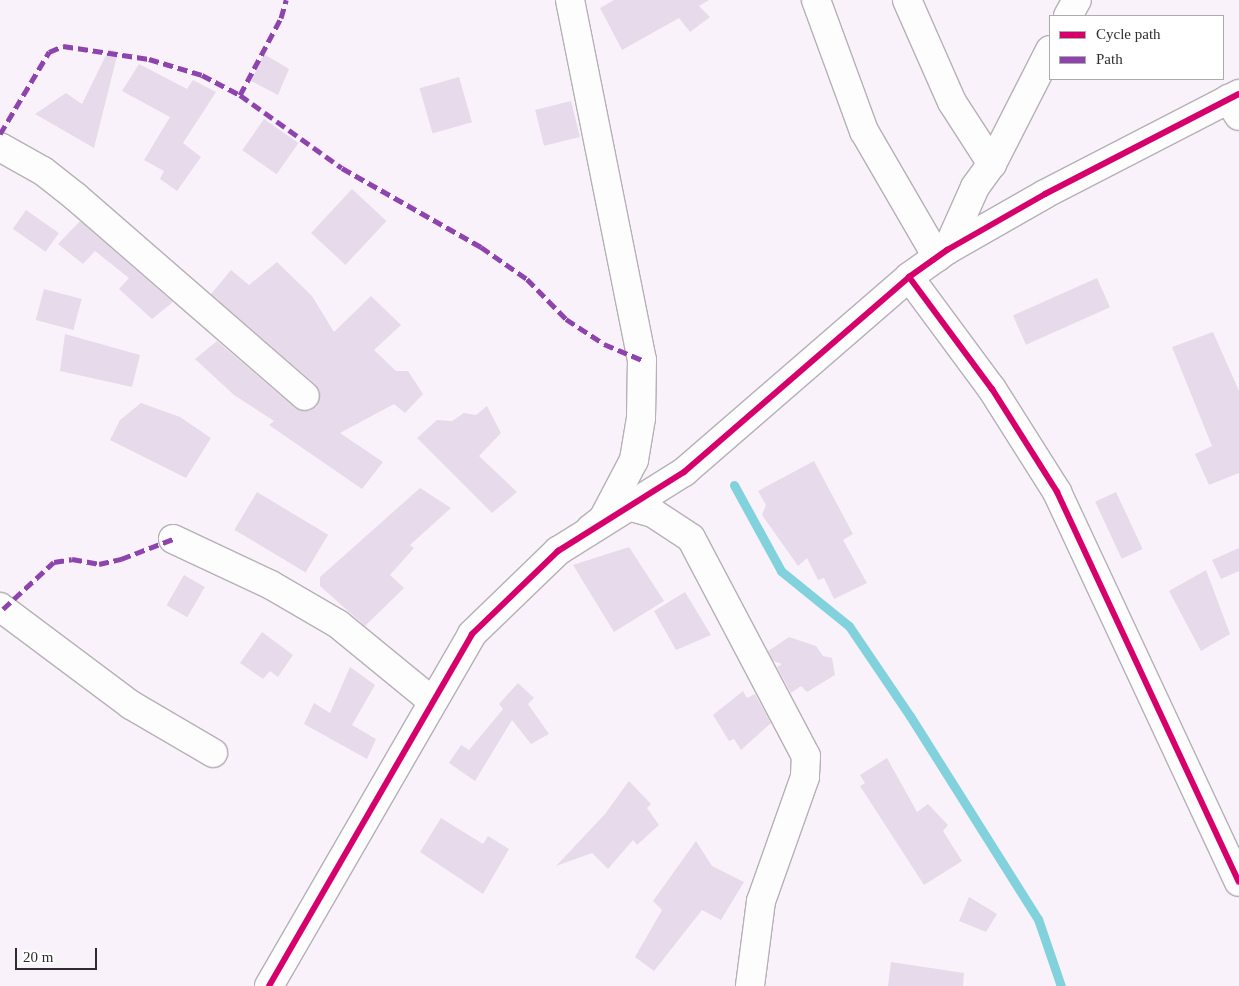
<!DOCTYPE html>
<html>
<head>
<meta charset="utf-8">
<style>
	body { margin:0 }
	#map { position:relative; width:1239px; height:986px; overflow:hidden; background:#faf2fa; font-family:"Times New Roman",serif }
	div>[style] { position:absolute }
	.stream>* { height:9px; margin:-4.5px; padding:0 4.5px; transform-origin:4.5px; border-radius:4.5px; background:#81d2dc }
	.building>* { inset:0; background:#e7daea; transform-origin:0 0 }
	.roads { filter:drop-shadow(1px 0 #b6b0b6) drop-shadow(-1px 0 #b6b0b6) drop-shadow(0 1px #b6b0b6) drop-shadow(0 -1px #b6b0b6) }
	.street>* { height:28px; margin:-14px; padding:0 14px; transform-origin:14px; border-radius:14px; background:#fefdfe }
	.secondary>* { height:28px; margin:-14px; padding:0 14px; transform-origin:14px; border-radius:14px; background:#fefdfe }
	.quiet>* { height:5px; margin-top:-2.5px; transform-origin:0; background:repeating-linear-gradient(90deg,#8e44ad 0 10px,transparent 0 15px) }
	.cycleway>* { height:6px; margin:-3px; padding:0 3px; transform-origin:3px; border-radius:3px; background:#d6006c }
	span { translate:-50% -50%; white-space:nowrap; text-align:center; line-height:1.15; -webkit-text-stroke:5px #fff; paint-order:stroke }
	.legend { position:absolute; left:1049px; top:15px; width:175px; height:65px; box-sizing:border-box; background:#fff; border:1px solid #acaaac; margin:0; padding:6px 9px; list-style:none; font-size:15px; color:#302b30 }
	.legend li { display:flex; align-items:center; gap:10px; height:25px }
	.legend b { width:25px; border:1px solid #acaaac }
	.scale { position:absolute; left:15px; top:948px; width:82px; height:22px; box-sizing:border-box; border:2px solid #302b30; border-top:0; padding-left:6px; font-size:15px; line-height:18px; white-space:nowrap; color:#302b30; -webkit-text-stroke:4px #fff; paint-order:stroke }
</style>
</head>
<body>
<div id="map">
	<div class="stream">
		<i style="left:734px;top:485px;width:98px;rotate:61.3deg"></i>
		<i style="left:781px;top:571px;width:87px;rotate:39deg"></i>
		<i style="left:849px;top:626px;width:109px;rotate:55.9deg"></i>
		<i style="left:910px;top:716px;width:240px;rotate:57.8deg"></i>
		<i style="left:1038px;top:919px;width:71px;rotate:71.1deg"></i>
	</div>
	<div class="building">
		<i style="clip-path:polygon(614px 0,709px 0,699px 6px,710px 17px,690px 32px,679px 18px,622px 50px,600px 8px)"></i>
		<i style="clip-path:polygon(109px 49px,118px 52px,94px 148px,35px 114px,66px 93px,82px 104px)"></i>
		<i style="clip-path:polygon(264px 54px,289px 69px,278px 95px,251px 81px)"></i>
		<i style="clip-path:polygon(139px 64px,187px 89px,193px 80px,216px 92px,183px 143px,201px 157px,177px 191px,160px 179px,164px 171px,144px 160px,170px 117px,122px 91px)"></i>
		<i style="left:459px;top:77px;width:47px;height:41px;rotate:74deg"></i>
		<i style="left:571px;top:101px;width:37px;height:37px;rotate:76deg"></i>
		<i style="left:264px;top:119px;width:42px;height:38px;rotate:35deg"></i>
		<i style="left:352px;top:189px;width:47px;height:60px;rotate:43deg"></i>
		<i style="left:26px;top:210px;width:40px;height:23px;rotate:35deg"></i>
		<i style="clip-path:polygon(80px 221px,173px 302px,152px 319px,119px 289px,129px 278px,95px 251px,83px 264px,58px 244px)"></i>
		<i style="clip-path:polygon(277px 262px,312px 296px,334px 332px,371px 296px,401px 325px,374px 350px,396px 371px,408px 371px,423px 394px,405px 413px,394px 404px,340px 433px,383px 462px,362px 489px,269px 425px,274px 421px,234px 395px,195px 359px,217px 341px,295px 408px,310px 411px,317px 406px,320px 391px,315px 384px,211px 294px,231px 270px,249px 285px)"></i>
		<i style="left:1097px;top:278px;width:32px;height:92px;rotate:66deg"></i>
		<i style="left:44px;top:289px;width:39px;height:32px;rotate:15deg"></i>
		<i style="clip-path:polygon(1213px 332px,1239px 391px,1239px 473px,1209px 485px,1195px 454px,1212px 446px,1172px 347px)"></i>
		<i style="clip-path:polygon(65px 334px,140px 355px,132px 387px,60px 371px)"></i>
		<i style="clip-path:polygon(141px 403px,180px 417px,211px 438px,186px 478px,110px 440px,120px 420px)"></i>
		<i style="clip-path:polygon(487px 406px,501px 433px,479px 456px,517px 492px,492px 513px,417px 438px,437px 420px,452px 421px,464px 413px,476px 415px)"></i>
		<i style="clip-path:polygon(814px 461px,853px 534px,843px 540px,867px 583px,834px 599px,824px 578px,818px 580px,807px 558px,798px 566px,762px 515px,766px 505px,758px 491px)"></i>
		<i style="clip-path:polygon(420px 488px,451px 508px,410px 545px,414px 548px,390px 575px,404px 588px,365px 626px,320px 586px,320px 577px)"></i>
		<i style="left:257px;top:492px;width:83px;height:44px;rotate:31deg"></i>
		<i style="left:1116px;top:492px;width:63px;height:23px;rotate:65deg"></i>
		<i style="clip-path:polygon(629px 547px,664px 601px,614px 632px,573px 565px)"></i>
		<i style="clip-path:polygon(1239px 548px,1239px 571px,1221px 579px,1212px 560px)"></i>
		<i style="clip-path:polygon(1206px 570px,1230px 634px,1201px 651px,1169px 591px)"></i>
		<i style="left:184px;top:575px;width:24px;height:35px;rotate:30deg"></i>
		<i style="clip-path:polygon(685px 592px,711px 635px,676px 650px,654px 611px)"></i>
		<i style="clip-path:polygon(262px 632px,293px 655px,278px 677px,270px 671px,263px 679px,240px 663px)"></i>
		<i style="clip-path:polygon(789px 637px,816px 646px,823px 656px,832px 658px,835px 675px,807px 692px,801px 686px,791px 693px,777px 667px,782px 664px,773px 661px,768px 651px)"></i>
		<i style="clip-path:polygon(350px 667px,375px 685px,352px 725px,376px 739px,367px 759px,304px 724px,314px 703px,330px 713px)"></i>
		<i style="clip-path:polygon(518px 683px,534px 698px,528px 704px,549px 734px,531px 744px,512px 720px,475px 781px,449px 763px,461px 745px,469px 750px,503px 709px,499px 704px)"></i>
		<i style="clip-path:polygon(743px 691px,747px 698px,755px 694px,771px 723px,741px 750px,734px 739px,729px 741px,713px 715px)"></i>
		<i style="clip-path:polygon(887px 758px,917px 812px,928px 804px,948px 825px,943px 831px,962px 861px,924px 885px,860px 786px,865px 783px,860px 775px)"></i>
		<i style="clip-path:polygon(629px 781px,651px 804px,647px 808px,659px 825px,637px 845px,633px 840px,608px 869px,592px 853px,556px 866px,605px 814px)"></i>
		<i style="clip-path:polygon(441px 818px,483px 844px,488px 836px,509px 849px,483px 894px,420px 852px)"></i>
		<i style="clip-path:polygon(696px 841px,712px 866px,744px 882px,721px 920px,702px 910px,654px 971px,635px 957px,662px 910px,653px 901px)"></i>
		<i style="clip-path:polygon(969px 897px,997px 914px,986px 932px,959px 921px)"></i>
		<i style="clip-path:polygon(891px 962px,964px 973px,963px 986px,888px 986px)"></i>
	</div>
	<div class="roads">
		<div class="street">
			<i style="left:570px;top:0;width:367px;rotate:78.7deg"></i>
			<i style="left:642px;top:360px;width:58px;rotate:91deg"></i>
			<i style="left:641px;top:418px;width:43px;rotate:99.5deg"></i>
			<i style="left:634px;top:460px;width:67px;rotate:117.7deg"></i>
			<i style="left:603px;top:519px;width:16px;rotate:142deg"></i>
			<i style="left:816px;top:0;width:140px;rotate:69.9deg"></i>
			<i style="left:864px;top:131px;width:146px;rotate:59.9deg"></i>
			<i style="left:907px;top:0;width:111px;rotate:66.2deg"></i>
			<i style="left:952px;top:102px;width:74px;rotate:57.2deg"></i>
			<i style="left:1068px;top:16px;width:18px;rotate:-61deg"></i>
			<i style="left:1228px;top:99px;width:20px;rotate:57deg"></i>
			<i style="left:0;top:147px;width:49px;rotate:29.2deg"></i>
			<i style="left:43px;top:171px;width:42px;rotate:38.2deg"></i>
			<i style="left:76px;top:197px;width:303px;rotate:41deg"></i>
			<i style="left:947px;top:250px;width:69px;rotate:-66deg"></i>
			<i style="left:975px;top:187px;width:29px;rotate:-54deg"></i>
			<i style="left:992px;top:164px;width:128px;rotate:-63deg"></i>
			<i style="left:909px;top:277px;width:139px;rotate:53.5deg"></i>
			<i style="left:992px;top:389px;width:122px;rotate:57.7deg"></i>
			<i style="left:1057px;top:492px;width:430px;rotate:65deg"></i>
			<i style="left:628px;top:506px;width:26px;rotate:16deg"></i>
			<i style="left:653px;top:513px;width:45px;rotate:33.3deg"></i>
			<i style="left:691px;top:538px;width:246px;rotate:62.2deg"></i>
			<i style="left:806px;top:756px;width:21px;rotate:93deg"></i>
			<i style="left:805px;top:777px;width:132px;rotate:109.5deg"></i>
			<i style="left:761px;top:901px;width:86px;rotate:97.4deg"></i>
			<i style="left:173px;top:539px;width:108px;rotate:25.1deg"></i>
			<i style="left:271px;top:585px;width:78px;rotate:30.2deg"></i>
			<i style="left:338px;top:624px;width:120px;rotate:39.3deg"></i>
			<i style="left:0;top:607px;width:164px;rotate:36.8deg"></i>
			<i style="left:131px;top:705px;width:95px;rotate:30.3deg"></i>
		</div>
		<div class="secondary">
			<i style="left:269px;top:986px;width:406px;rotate:-60deg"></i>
			<i style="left:472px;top:634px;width:120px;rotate:-44deg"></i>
			<i style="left:558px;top:551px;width:149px;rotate:-32.1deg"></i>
			<i style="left:684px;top:472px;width:298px;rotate:-40.9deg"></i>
			<i style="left:909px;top:277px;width:47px;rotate:-35.4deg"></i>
			<i style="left:947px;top:250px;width:113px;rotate:-29.7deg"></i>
			<i style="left:1045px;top:194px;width:218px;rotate:-27.3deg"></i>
		</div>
	</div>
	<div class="quiet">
		<i style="left:240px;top:95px;width:87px;rotate:-62deg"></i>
		<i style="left:281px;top:18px;width:19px;rotate:-74deg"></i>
		<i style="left:0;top:134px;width:96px;rotate:-59.1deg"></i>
		<i style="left:49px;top:52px;width:15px;rotate:-23deg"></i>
		<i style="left:63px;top:46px;width:87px;rotate:8.6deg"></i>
		<i style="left:149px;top:59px;width:55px;rotate:16.8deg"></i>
		<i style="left:202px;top:75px;width:43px;rotate:27.8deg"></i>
		<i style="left:240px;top:95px;width:125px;rotate:35.6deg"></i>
		<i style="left:342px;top:168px;width:160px;rotate:29.6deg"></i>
		<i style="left:481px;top:247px;width:56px;rotate:34.8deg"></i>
		<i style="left:527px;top:279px;width:56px;rotate:45.7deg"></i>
		<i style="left:566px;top:319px;width:45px;rotate:33.3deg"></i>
		<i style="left:604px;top:344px;width:41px;rotate:22.8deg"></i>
		<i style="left:3px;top:609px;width:69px;rotate:-42.7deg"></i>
		<i style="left:54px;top:562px;width:18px;rotate:-9deg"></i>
		<i style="left:72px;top:559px;width:27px;rotate:10deg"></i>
		<i style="left:99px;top:564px;width:23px;rotate:-13deg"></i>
		<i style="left:121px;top:559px;width:56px;rotate:-21deg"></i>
	</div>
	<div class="cycleway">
		<i style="left:909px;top:277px;width:139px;rotate:53.5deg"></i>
		<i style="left:992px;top:389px;width:122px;rotate:57.7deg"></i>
		<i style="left:1057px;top:492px;width:430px;rotate:65deg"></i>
		<i style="left:269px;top:986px;width:406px;rotate:-60deg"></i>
		<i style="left:472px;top:634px;width:120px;rotate:-44deg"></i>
		<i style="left:558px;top:551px;width:149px;rotate:-32.1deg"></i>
		<i style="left:684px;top:472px;width:298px;rotate:-40.9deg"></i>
		<i style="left:909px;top:277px;width:47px;rotate:-35.4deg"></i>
		<i style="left:947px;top:250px;width:113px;rotate:-29.7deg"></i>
		<i style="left:1045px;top:194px;width:218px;rotate:-27.3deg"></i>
	</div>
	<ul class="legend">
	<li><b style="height:6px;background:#d6006c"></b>Cycle path</li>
	<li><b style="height:6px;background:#8e44ad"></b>Path</li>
	</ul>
	<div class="scale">20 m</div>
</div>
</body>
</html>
